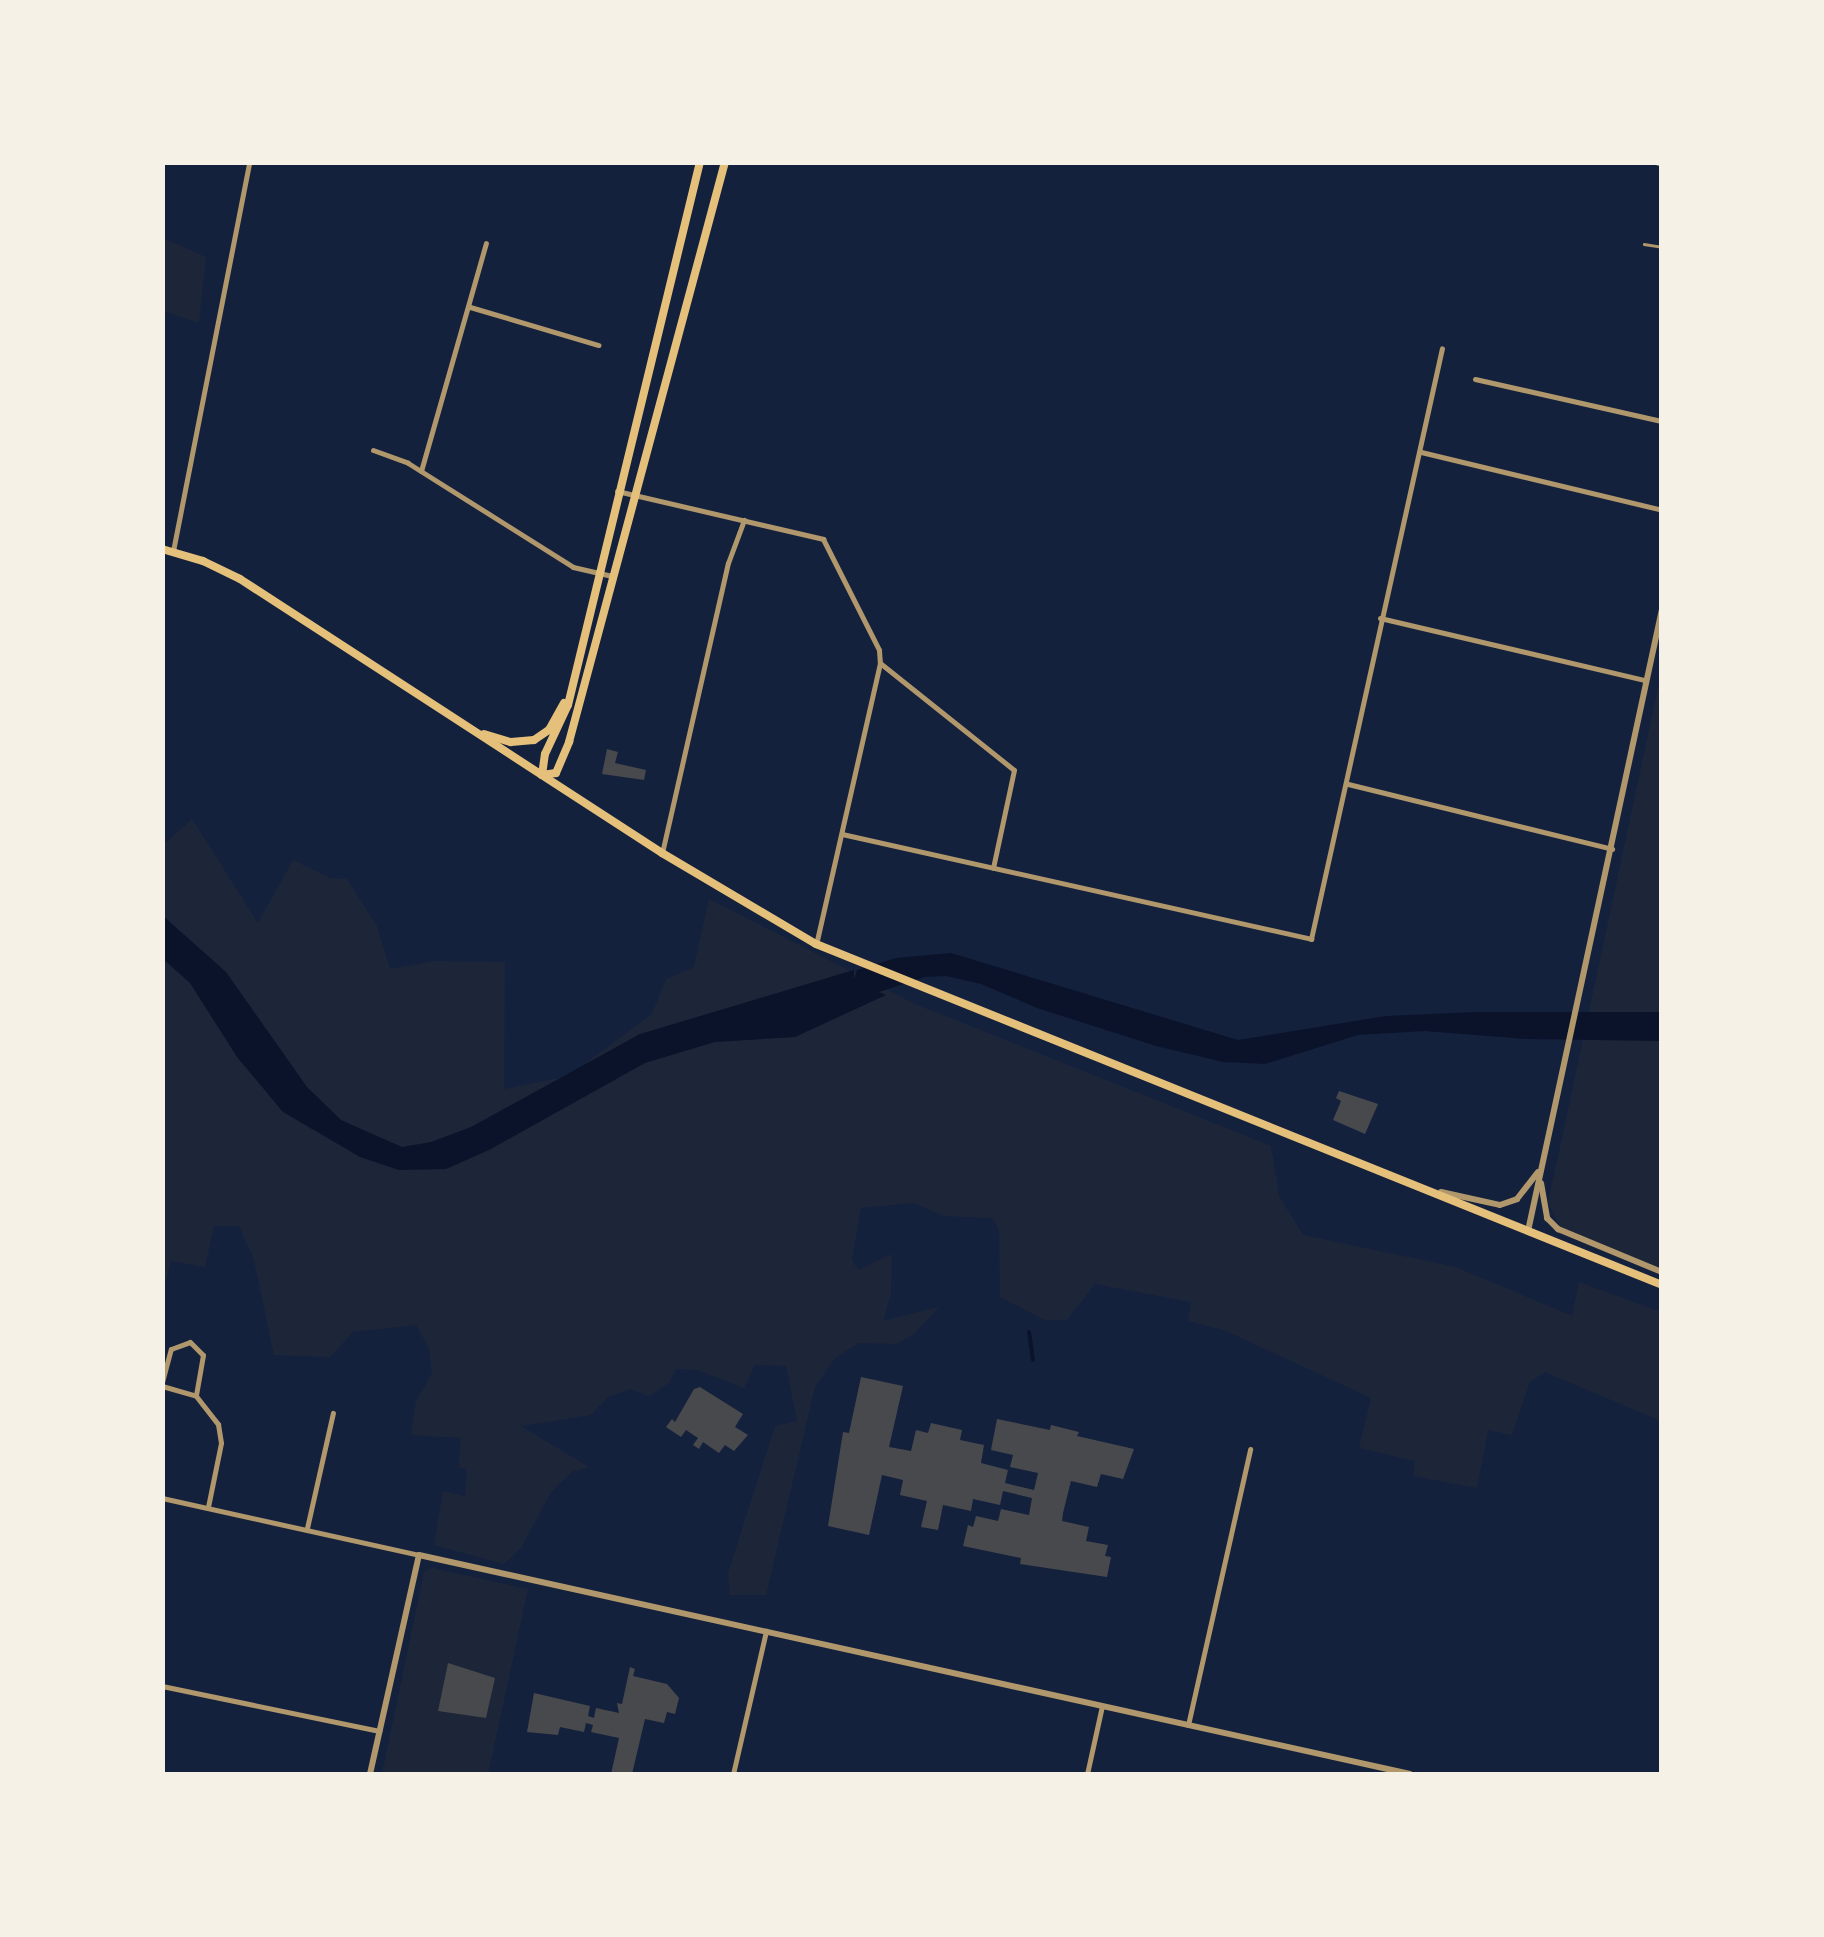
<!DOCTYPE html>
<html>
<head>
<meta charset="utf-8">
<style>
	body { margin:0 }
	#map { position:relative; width:1824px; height:1937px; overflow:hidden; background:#14213d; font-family:"Roboto Condensed",sans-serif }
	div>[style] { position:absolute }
	.green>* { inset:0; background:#1d2539 }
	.water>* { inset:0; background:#0b132b }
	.stream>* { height:4px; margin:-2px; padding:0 2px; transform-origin:2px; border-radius:2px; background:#0b132b }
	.building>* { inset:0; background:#48494c }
	.service>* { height:2.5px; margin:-1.25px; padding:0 1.25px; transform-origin:1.25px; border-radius:1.25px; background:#b1986c }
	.minor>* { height:5px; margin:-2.5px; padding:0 2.5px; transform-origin:2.5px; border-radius:2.5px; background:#b1986c }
	.tertiary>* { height:6px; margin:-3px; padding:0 3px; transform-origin:3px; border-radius:3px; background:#b1986c }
	.secondary>* { height:8px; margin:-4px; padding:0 4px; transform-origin:4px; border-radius:4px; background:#e5c07b }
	span { translate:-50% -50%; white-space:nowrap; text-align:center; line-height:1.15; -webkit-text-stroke:9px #f6f1e7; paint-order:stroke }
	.frame { position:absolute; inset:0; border:165px solid #f6f1e7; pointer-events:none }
</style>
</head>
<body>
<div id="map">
	<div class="green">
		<i style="clip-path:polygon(163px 238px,206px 257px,199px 323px,163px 311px)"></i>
		<i style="clip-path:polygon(1661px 674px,1661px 1268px,1561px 1228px,1548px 1203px)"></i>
		<i style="clip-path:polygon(192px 819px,258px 923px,293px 860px,330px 878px,347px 879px,377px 926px,390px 969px,435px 961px,505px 962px,504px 1089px,569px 1076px,652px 1014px,666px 979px,694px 967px,709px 899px,915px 1004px,1271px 1146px,1279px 1196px,1303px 1235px,1456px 1267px,1572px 1316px,1579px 1282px,1661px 1312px,1661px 1421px,1545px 1372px,1530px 1382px,1512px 1435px,1488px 1430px,1477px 1488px,1413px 1476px,1415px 1461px,1359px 1448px,1371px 1398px,1224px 1330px,1188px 1321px,1191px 1302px,1095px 1284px,1067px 1320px,1045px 1320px,1000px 1297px,999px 1229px,992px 1218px,943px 1216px,914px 1203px,861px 1208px,852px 1260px,858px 1270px,892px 1254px,891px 1294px,883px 1321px,939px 1307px,914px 1334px,896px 1344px,859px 1343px,835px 1358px,815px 1387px,766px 1595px,730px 1595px,728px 1573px,775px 1426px,797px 1421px,786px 1366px,755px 1365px,744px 1388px,697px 1370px,676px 1369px,669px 1383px,649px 1396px,630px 1389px,608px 1397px,591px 1415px,521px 1426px,589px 1467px,572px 1472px,551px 1492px,521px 1548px,504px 1564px,434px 1545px,443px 1491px,465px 1496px,467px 1469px,459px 1467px,461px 1438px,411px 1435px,416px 1401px,432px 1374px,429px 1348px,416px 1325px,353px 1332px,330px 1357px,274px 1355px,254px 1260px,239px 1226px,214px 1226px,205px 1267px,171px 1261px,163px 1292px,163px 845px)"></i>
		<i style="clip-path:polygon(432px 1568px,528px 1589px,488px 1774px,382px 1774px,424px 1572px)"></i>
	</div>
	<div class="water">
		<i style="clip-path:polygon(162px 915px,226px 972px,307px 1087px,341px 1120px,402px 1147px,431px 1142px,471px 1127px,640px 1034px,854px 970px,854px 979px,857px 970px,896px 958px,951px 953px,1238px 1040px,1386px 1016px,1475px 1012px,1661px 1012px,1661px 1041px,1525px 1039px,1425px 1031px,1358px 1035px,1265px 1064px,1223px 1062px,1156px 1046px,1037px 1008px,981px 984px,946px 976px,925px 977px,879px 992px,886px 995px,795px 1037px,715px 1042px,645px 1063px,489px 1150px,446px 1169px,399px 1170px,360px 1157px,283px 1112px,237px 1057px,190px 983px,163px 959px)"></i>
	</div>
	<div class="stream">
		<i style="left:1029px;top:1332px;width:28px;rotate:82deg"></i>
	</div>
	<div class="building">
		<i style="clip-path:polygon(607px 749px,618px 752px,615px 763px,646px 770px,644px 780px,602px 774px)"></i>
		<i style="clip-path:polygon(1339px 1091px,1378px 1104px,1365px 1134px,1333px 1120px,1341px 1101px,1336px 1098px)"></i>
		<i style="clip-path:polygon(861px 1377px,903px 1386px,889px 1447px,911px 1451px,916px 1430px,928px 1433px,931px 1423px,962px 1430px,960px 1440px,984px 1445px,981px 1463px,1008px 1470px,1005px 1483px,1034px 1490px,1038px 1473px,1010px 1467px,1013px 1455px,991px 1450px,997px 1419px,1050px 1430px,1051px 1425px,1079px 1432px,1077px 1436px,1134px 1449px,1123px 1479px,1101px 1474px,1097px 1487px,1071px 1481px,1063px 1513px,1062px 1521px,1089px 1527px,1086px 1541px,1108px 1545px,1105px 1556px,1111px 1557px,1107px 1577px,1020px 1564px,1021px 1558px,963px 1546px,968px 1525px,973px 1527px,976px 1516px,998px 1521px,1001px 1509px,1029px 1515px,1032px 1498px,1003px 1491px,1000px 1505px,973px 1499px,971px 1511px,943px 1505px,938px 1530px,921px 1527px,927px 1501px,900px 1495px,903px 1480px,882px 1475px,869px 1535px,828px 1526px,843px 1432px,849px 1433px)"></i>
		<i style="clip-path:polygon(700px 1387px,743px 1414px,735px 1427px,748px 1435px,734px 1451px,725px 1445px,719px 1453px,703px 1442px,699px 1449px,693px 1445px,698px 1438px,686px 1430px,681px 1437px,666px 1427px,672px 1419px,675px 1422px,694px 1389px)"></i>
		<i style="clip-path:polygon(448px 1663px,495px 1678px,486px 1718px,438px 1711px)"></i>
		<i style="clip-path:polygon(630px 1667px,635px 1669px,633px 1676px,667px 1684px,679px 1698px,675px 1714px,667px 1712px,664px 1723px,645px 1719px,632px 1774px,611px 1774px,619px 1738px,591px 1732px,593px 1725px,586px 1723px,584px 1732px,560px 1727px,558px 1735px,527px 1732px,534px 1693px,590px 1706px,588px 1716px,594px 1718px,596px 1708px,619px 1713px,617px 1703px,622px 1704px)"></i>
	</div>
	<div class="service">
		<i style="left:1644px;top:244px;width:18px;rotate:9deg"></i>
	</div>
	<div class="minor">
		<i style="left:1656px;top:162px;width:6px;rotate:18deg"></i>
		<i style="left:470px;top:307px;width:134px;rotate:16.5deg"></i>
		<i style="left:1475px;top:379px;width:192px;rotate:12.7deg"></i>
		<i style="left:373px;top:450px;width:37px;rotate:20deg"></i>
		<i style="left:408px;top:463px;width:195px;rotate:32.2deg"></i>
		<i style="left:573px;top:567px;width:40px;rotate:13deg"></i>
		<i style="left:1421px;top:452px;width:248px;rotate:13.5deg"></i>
		<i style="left:421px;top:471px;width:237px;rotate:-74.1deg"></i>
		<i style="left:617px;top:491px;width:212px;rotate:13.1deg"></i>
		<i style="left:823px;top:539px;width:124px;rotate:63.2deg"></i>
		<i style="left:879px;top:650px;width:13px;rotate:86deg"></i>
		<i style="left:880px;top:663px;width:288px;rotate:102.8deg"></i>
		<i style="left:173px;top:551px;width:396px;rotate:-78.9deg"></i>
		<i style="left:1380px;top:618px;width:272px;rotate:13.2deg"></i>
		<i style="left:880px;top:663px;width:171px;rotate:38.6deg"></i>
		<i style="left:1014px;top:770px;width:100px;rotate:102.1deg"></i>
		<i style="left:1348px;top:784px;width:272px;rotate:13.8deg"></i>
		<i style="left:842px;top:834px;width:481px;rotate:12.6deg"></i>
		<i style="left:1311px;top:939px;width:605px;rotate:-77.5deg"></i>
		<i style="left:662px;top:853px;width:297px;rotate:-77.2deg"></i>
		<i style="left:728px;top:563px;width:46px;rotate:-69.6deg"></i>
		<i style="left:162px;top:1382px;width:34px;rotate:-75deg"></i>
		<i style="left:171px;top:1349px;width:20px;rotate:-20deg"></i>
		<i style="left:190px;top:1342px;width:18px;rotate:45deg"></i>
		<i style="left:203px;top:1355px;width:41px;rotate:99.9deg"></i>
		<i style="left:162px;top:1386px;width:35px;rotate:16deg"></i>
		<i style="left:196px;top:1396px;width:36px;rotate:52deg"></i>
		<i style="left:218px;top:1424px;width:19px;rotate:81deg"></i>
		<i style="left:221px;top:1443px;width:65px;rotate:101.5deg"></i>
		<i style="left:162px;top:1498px;width:263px;rotate:12.5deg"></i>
		<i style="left:307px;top:1528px;width:118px;rotate:-77.3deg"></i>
		<i style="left:162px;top:1686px;width:222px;rotate:11.7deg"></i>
		<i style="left:1188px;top:1725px;width:283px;rotate:-77.3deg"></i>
		<i style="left:733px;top:1774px;width:147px;rotate:-77deg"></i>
		<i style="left:1087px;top:1774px;width:70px;rotate:-77.6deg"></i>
	</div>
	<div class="tertiary">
		<i style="left:1541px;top:1183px;width:36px;rotate:80deg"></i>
		<i style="left:1547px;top:1218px;width:16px;rotate:45deg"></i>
		<i style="left:1558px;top:1229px;width:113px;rotate:22.5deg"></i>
		<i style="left:1441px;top:1192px;width:60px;rotate:12.4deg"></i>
		<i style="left:1500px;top:1205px;width:18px;rotate:-19deg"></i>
		<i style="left:1517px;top:1199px;width:34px;rotate:-52deg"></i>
		<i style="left:1528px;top:1231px;width:636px;rotate:-77.84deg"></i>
		<i style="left:370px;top:1774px;width:224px;rotate:-77.4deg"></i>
		<i style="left:419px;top:1555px;width:1015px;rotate:12.46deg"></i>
	</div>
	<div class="secondary">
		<i style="left:162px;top:549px;width:43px;rotate:16.3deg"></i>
		<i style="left:203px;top:561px;width:41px;rotate:25.9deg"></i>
		<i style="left:240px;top:579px;width:503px;rotate:33deg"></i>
		<i style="left:662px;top:853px;width:179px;rotate:30.6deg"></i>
		<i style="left:816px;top:944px;width:912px;rotate:21.95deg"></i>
		<i style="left:484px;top:734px;width:28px;rotate:17deg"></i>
		<i style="left:511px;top:742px;width:23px;rotate:-5deg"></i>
		<i style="left:534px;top:740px;width:18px;rotate:-34deg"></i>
		<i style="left:549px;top:730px;width:31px;rotate:-61deg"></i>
		<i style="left:542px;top:775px;width:14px;rotate:-8deg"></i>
		<i style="left:556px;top:773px;width:34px;rotate:-67deg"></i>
		<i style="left:569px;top:742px;width:601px;rotate:-74.95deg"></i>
		<i style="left:542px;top:775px;width:21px;rotate:-82deg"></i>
		<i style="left:545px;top:754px;width:54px;rotate:-64.9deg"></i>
		<i style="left:568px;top:705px;width:559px;rotate:-76.34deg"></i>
	</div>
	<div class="frame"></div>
</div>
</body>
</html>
